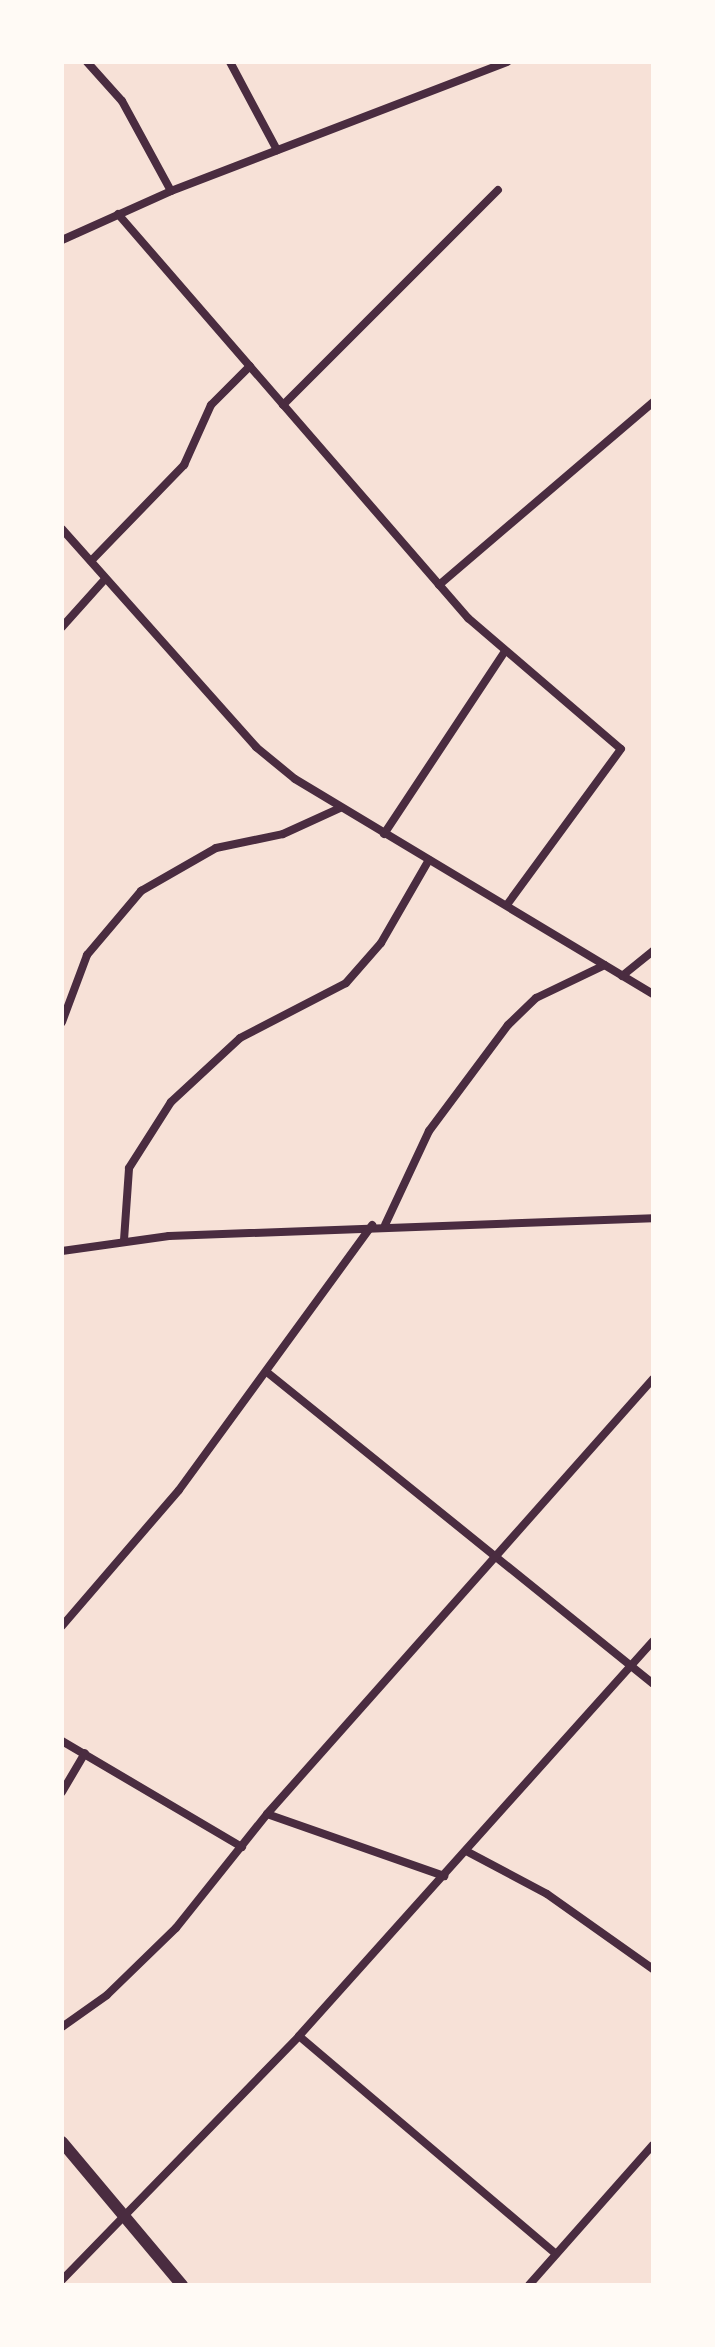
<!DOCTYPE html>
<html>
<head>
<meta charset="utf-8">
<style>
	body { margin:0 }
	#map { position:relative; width:715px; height:2347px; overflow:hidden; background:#f7e1d7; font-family:"Space Grotesk",sans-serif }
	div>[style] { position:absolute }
	.minor>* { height:8px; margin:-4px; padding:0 4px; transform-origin:4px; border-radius:4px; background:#4a2c40 }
	.tertiary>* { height:12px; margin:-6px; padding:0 6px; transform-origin:6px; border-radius:6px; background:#4a2c40 }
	span { translate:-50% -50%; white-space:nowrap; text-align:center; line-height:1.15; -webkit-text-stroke:8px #fffaf5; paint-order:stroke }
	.frame { position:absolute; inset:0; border:64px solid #fffaf5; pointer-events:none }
</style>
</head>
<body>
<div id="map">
	<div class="minor">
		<i style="left:87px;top:62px;width:52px;rotate:48.1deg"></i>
		<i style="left:122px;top:101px;width:102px;rotate:61.4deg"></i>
		<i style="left:230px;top:62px;width:100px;rotate:61.9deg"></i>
		<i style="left:118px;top:214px;width:535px;rotate:49.1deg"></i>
		<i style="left:468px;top:618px;width:201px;rotate:40.6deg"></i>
		<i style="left:621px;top:749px;width:193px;rotate:126.2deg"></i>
		<i style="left:62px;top:240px;width:120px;rotate:-24.2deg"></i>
		<i style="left:171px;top:191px;width:360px;rotate:-21deg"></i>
		<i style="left:283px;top:405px;width:304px;rotate:-45deg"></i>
		<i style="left:62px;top:529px;width:292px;rotate:48.3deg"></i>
		<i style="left:256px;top:747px;width:50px;rotate:39.4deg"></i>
		<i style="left:295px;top:779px;width:418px;rotate:31deg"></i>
		<i style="left:91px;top:561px;width:134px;rotate:-45.9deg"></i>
		<i style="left:184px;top:465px;width:66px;rotate:-65.8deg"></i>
		<i style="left:211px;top:405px;width:55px;rotate:-45deg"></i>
		<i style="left:439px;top:585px;width:282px;rotate:-40.5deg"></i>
		<i style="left:62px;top:627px;width:64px;rotate:-48.1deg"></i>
		<i style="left:384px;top:834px;width:219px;rotate:-56.5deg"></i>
		<i style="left:622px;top:976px;width:40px;rotate:-39deg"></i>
		<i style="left:62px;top:1022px;width:72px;rotate:-69.5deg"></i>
		<i style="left:87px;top:955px;width:84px;rotate:-49.8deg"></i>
		<i style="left:141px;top:891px;width:86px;rotate:-29.8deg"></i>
		<i style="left:216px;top:848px;width:68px;rotate:-11.8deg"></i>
		<i style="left:283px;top:834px;width:63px;rotate:-24.5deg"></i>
		<i style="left:385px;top:1225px;width:104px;rotate:-64.9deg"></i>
		<i style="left:429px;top:1131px;width:132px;rotate:-53.3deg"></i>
		<i style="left:508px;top:1025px;width:39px;rotate:-44deg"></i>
		<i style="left:536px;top:998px;width:76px;rotate:-25.6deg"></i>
		<i style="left:124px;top:1240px;width:72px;rotate:-86deg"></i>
		<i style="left:129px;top:1168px;width:78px;rotate:-57.5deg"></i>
		<i style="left:171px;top:1102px;width:94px;rotate:-42.8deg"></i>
		<i style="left:240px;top:1038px;width:119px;rotate:-27.4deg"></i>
		<i style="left:346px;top:983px;width:53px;rotate:-48.8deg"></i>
		<i style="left:381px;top:943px;width:96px;rotate:-60deg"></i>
		<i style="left:62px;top:1251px;width:108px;rotate:-8deg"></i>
		<i style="left:169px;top:1236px;width:484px;rotate:-2.1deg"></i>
		<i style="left:268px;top:1373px;width:495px;rotate:38.9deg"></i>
		<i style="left:62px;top:1626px;width:179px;rotate:-49.3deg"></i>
		<i style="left:179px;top:1490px;width:328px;rotate:-53.9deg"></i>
		<i style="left:62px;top:1741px;width:209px;rotate:30.5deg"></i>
		<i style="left:62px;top:1792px;width:45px;rotate:-59.5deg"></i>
		<i style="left:267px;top:1814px;width:188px;rotate:19.3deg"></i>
		<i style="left:468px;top:1852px;width:89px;rotate:28deg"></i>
		<i style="left:547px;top:1894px;width:130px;rotate:35.3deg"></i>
		<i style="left:62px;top:2027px;width:55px;rotate:-35.4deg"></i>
		<i style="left:107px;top:1995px;width:96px;rotate:-44.2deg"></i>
		<i style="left:176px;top:1928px;width:146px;rotate:-51.4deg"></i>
		<i style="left:267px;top:1814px;width:582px;rotate:-48.42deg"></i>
		<i style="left:299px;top:2036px;width:337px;rotate:40.3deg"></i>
		<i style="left:62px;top:2280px;width:340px;rotate:-45.8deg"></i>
		<i style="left:299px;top:2036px;width:530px;rotate:-48.13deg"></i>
		<i style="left:529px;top:2285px;width:187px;rotate:-48.5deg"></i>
	</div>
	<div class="tertiary">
		<i style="left:62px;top:2142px;width:187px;rotate:50deg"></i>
	</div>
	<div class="frame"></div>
</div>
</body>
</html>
